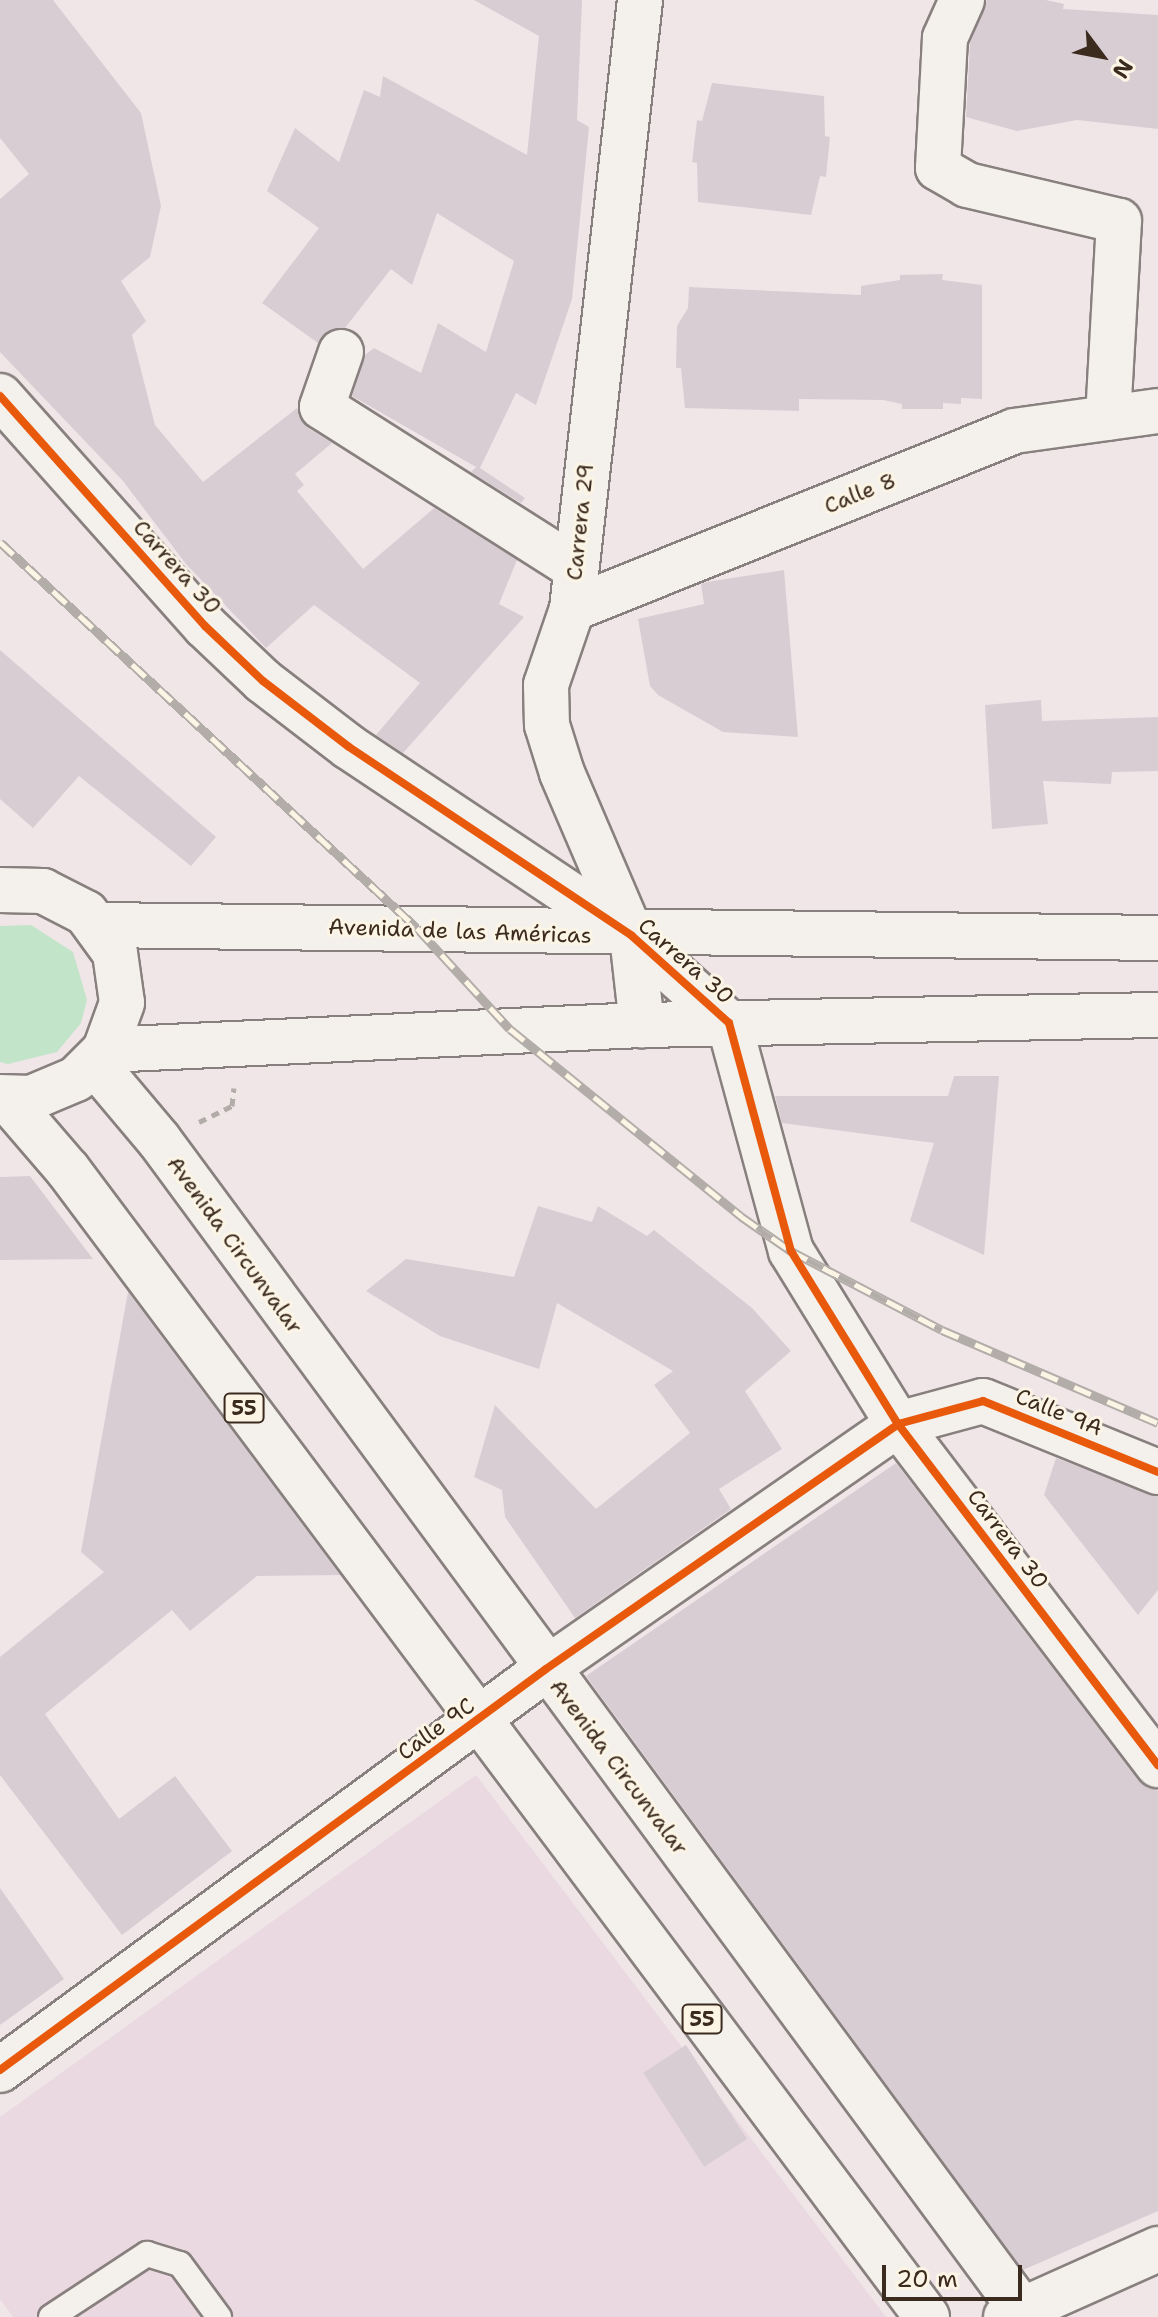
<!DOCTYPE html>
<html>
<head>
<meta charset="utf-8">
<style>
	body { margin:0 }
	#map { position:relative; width:1158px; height:2317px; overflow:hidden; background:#f0e6e8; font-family:"Shantell Sans",sans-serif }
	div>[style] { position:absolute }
	.built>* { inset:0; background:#ead9e1 }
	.green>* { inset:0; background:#c2e4c8 }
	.building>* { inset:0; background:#d9cdd4; transform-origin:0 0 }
	.path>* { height:5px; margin-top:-2.5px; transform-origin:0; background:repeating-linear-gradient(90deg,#b2ada8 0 8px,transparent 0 14px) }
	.roads { filter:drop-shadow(2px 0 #88807e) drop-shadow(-2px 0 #88807e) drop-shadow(0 2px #88807e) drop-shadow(0 -2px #88807e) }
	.service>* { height:24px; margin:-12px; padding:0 12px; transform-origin:12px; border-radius:12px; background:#f4f0eb }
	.minor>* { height:44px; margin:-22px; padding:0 22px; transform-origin:22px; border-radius:22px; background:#f4f0eb }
	.secondary>* { height:44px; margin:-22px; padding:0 22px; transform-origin:22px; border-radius:22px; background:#f4f0eb }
	.trunk>* { height:44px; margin:-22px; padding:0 22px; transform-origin:22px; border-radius:22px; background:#f4f0eb }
	.rail>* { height:9px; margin-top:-4.5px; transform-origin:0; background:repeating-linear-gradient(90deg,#fcf5e5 0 18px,#b2ada8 0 36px); box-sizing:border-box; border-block:2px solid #b2ada8 }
	.cycleway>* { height:8px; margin:-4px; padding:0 4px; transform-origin:4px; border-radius:4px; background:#e8590c }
	span { translate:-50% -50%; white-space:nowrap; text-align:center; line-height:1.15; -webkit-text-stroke:6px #fcf5e5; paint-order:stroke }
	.shield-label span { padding:2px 6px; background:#fcf5e5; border:2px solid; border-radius:6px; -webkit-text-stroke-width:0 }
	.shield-label { font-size:20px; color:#3b2a1e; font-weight:700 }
	.street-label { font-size:22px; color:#3b2a1e }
	.north { position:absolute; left:1062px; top:16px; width:80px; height:80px; -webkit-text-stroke:6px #fcf5e5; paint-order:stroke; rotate:122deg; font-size:22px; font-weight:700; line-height:32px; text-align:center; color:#3b2a1e }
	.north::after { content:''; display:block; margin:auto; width:28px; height:36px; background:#3b2a1e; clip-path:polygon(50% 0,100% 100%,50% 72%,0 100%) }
	.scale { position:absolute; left:882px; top:2265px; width:140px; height:36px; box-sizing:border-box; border:4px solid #3b2a1e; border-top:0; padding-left:10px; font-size:24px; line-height:28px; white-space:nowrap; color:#3b2a1e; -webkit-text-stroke:6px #fcf5e5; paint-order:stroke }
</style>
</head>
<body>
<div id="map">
	<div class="built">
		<i style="clip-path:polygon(476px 1775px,886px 2317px,13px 2317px,0 2299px,0 2117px)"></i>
	</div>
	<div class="green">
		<i style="clip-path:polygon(31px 925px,73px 952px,87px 1000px,81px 1023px,57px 1052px,8px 1064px,0 1062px,0 926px)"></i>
	</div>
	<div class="building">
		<i style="clip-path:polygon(0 0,53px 0,141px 113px,161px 206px,150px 257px,121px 281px,146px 321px,132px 335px,155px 425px,203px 482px,297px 408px,308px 428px,332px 443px,295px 474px,304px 485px,297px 491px,363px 569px,434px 508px,517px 560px,499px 604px,524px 617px,403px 753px,376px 735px,420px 683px,314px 605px,266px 648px,186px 564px,123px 481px,0 352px,0 199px,29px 174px,0 138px)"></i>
		<i style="clip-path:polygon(474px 0,582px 0,577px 120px,589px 127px,572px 299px,536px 405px,516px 393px,480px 468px,525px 498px,521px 503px,471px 472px,476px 467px,352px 396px,365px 355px,374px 348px,421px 373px,438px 323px,486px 352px,514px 261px,437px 213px,412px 285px,391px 269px,345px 328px,325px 333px,318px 343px,262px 303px,319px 228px,267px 191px,295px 128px,339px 162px,364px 90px,380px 97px,383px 76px,527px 155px,539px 36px)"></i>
		<i style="clip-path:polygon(987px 0,1046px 0,1064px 4px,1063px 9px,1158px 15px,1158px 129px,1077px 120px,1017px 131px,966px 117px,970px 44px)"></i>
		<i style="clip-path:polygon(712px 83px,824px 96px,825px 136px,830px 137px,826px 177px,820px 176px,811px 215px,698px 202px,697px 163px,692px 162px,697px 120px,702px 121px)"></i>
		<i style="clip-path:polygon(943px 274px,942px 280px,982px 285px,982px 399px,961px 398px,961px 404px,943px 403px,943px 409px,902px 409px,902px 404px,883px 400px,799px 399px,799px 411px,685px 408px,681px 368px,676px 368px,677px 326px,688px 308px,689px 287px,861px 295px,861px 286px,900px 280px,900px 275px)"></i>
		<i style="clip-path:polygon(784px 570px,798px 737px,723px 732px,658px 695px,650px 686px,638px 619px,704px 604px,701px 584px,707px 582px)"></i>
		<i style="clip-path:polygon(0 650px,216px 837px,191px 866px,79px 776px,33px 828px,0 799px)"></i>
		<i style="clip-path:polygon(1041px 700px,1042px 721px,1158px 717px,1158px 771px,1112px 772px,1111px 784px,1043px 781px,1048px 824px,992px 829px,985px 705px)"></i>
		<i style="clip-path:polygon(954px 1076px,999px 1076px,984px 1255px,910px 1221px,934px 1143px,782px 1123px,775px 1096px,948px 1096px)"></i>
		<i style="clip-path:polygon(30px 1176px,93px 1259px,0 1260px,0 1177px)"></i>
		<i style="clip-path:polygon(538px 1206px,592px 1222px,598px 1206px,647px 1236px,654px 1230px,752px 1308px,791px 1351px,745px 1391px,782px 1449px,719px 1489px,731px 1509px,575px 1618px,505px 1517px,502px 1490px,474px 1477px,495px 1405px,596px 1509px,690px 1433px,654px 1385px,673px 1371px,557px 1303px,539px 1369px,440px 1336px,366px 1291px,406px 1259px,514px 1277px)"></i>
		<i style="clip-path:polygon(128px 1292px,340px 1575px,257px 1576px,190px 1631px,172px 1610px,45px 1714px,119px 1819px,175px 1776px,232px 1851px,122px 1935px,0 1775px,0 1657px,104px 1572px,81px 1552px)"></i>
		<i style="clip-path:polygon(1056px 1458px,1158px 1496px,1158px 1590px,1138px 1615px,1044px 1495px)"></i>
		<i style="clip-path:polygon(896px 1463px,1138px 1780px,1158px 1791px,1158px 2211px,1023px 2270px,586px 1676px)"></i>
		<i style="clip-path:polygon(0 1888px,64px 1979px,0 2025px)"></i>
		<i style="left:686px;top:2045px;width:112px;height:51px;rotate:57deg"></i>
	</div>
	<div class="path">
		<i style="left:199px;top:1122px;width:37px;rotate:-26deg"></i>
		<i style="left:232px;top:1106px;width:18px;rotate:-84deg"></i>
	</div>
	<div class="roads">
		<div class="service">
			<i style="left:51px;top:2317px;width:115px;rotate:-33.3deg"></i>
			<i style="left:147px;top:2254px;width:34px;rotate:17deg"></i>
			<i style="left:180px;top:2264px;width:66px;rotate:53.7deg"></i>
		</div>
		<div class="minor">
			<i style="left:640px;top:0;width:613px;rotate:96.37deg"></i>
			<i style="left:572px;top:609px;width:80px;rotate:108.9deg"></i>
			<i style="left:546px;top:685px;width:40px;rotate:88.6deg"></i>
			<i style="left:547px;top:725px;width:50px;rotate:72.6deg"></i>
			<i style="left:562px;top:773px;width:177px;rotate:66.8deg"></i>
			<i style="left:632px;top:936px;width:90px;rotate:83.6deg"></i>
			<i style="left:962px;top:0;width:42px;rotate:114.1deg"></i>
			<i style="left:945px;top:38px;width:130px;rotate:93.1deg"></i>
			<i style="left:938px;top:168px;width:34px;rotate:30deg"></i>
			<i style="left:967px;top:185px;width:156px;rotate:13.3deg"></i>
			<i style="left:1119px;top:221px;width:197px;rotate:93.2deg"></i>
			<i style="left:341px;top:352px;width:58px;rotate:109.1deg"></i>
			<i style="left:322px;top:407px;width:297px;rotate:32.4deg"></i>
			<i style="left:0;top:396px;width:308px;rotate:48.3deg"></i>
			<i style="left:205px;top:626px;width:80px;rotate:43.5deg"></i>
			<i style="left:263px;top:681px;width:108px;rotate:37.5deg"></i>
			<i style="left:349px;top:747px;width:340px;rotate:33.7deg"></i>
			<i style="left:632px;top:936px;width:130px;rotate:41.9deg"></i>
			<i style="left:729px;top:1023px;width:236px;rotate:74.8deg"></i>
			<i style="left:791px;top:1251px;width:203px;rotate:58.3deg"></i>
			<i style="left:898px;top:1424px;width:429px;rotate:52.7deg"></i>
			<i style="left:572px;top:609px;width:476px;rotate:-21.9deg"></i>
			<i style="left:1014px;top:431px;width:145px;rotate:-7.9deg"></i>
			<i style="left:0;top:2070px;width:677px;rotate:-36.29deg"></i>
			<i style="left:546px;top:1669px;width:429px;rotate:-34.8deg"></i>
			<i style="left:898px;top:1424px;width:88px;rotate:-15.1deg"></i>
			<i style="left:983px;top:1401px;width:189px;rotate:22.1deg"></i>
			<i style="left:1006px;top:2317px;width:167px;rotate:-24.1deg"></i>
		</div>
		<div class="secondary">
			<i style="left:97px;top:925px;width:1061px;rotate:0.7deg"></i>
			<i style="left:105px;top:1050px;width:538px;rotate:-2.67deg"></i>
			<i style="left:642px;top:1025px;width:516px;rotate:-1.11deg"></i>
		</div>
		<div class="trunk">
			<i style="left:0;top:890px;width:43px;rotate:1.3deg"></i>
			<i style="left:43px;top:891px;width:48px;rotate:27.1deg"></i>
			<i style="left:86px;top:913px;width:49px;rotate:54.1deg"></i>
			<i style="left:115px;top:953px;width:50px;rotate:82deg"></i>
			<i style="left:122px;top:1003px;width:50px;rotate:109.9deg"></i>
			<i style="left:105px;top:1050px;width:41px;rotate:135deg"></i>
			<i style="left:76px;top:1079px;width:49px;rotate:157.1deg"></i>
			<i style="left:31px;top:1098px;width:31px;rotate:-178deg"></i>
			<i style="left:95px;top:1064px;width:99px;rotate:49.9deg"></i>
			<i style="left:159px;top:1140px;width:1462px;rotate:53.59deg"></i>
			<i style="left:6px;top:1098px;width:95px;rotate:49.3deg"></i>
			<i style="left:68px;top:1170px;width:1433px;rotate:53.17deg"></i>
		</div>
	</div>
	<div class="rail">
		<i style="left:0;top:542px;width:568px;rotate:42.79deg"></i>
		<i style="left:417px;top:928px;width:137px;rotate:47.4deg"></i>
		<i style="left:510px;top:1029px;width:299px;rotate:39deg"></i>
		<i style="left:742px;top:1217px;width:60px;rotate:34.8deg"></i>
		<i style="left:791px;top:1251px;width:170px;rotate:27.6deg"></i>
		<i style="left:942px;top:1330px;width:235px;rotate:23.3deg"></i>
	</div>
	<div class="cycleway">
		<i style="left:0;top:396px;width:308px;rotate:48.3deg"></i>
		<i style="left:205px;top:626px;width:80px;rotate:43.5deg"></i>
		<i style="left:263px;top:681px;width:108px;rotate:37.5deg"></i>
		<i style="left:349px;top:747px;width:340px;rotate:33.7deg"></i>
		<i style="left:632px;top:936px;width:130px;rotate:41.9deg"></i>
		<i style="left:729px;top:1023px;width:236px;rotate:74.8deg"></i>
		<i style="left:791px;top:1251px;width:203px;rotate:58.3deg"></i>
		<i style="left:898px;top:1424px;width:429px;rotate:52.7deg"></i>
		<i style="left:0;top:2070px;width:677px;rotate:-36.29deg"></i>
		<i style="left:546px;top:1669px;width:429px;rotate:-34.8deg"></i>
		<i style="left:898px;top:1424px;width:88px;rotate:-15.1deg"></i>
		<i style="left:983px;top:1401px;width:189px;rotate:22.1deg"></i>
	</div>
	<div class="shield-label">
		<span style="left:244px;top:1408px">55</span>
		<span style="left:702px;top:2019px">55</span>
	</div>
	<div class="street-label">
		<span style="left:860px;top:493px;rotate:-22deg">Calle 8</span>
		<span style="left:580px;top:522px;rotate:-84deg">Carrera 29</span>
		<span style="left:177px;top:567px;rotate:48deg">Carrera 30</span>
		<span style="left:460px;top:931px;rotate:2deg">Avenida de las Américas</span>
		<span style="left:686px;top:961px;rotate:41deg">Carrera 30</span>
		<span style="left:235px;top:1245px;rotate:54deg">Avenida Circunvalar</span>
		<span style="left:1059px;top:1412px;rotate:22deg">Calle 9A</span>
		<span style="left:1008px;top:1539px;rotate:53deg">Carrera 30</span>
		<span style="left:436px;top:1729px;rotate:-36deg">Calle 9C</span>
		<span style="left:619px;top:1767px;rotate:53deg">Avenida Circunvalar</span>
	</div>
	<div class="north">N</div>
	<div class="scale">20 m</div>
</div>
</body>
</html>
